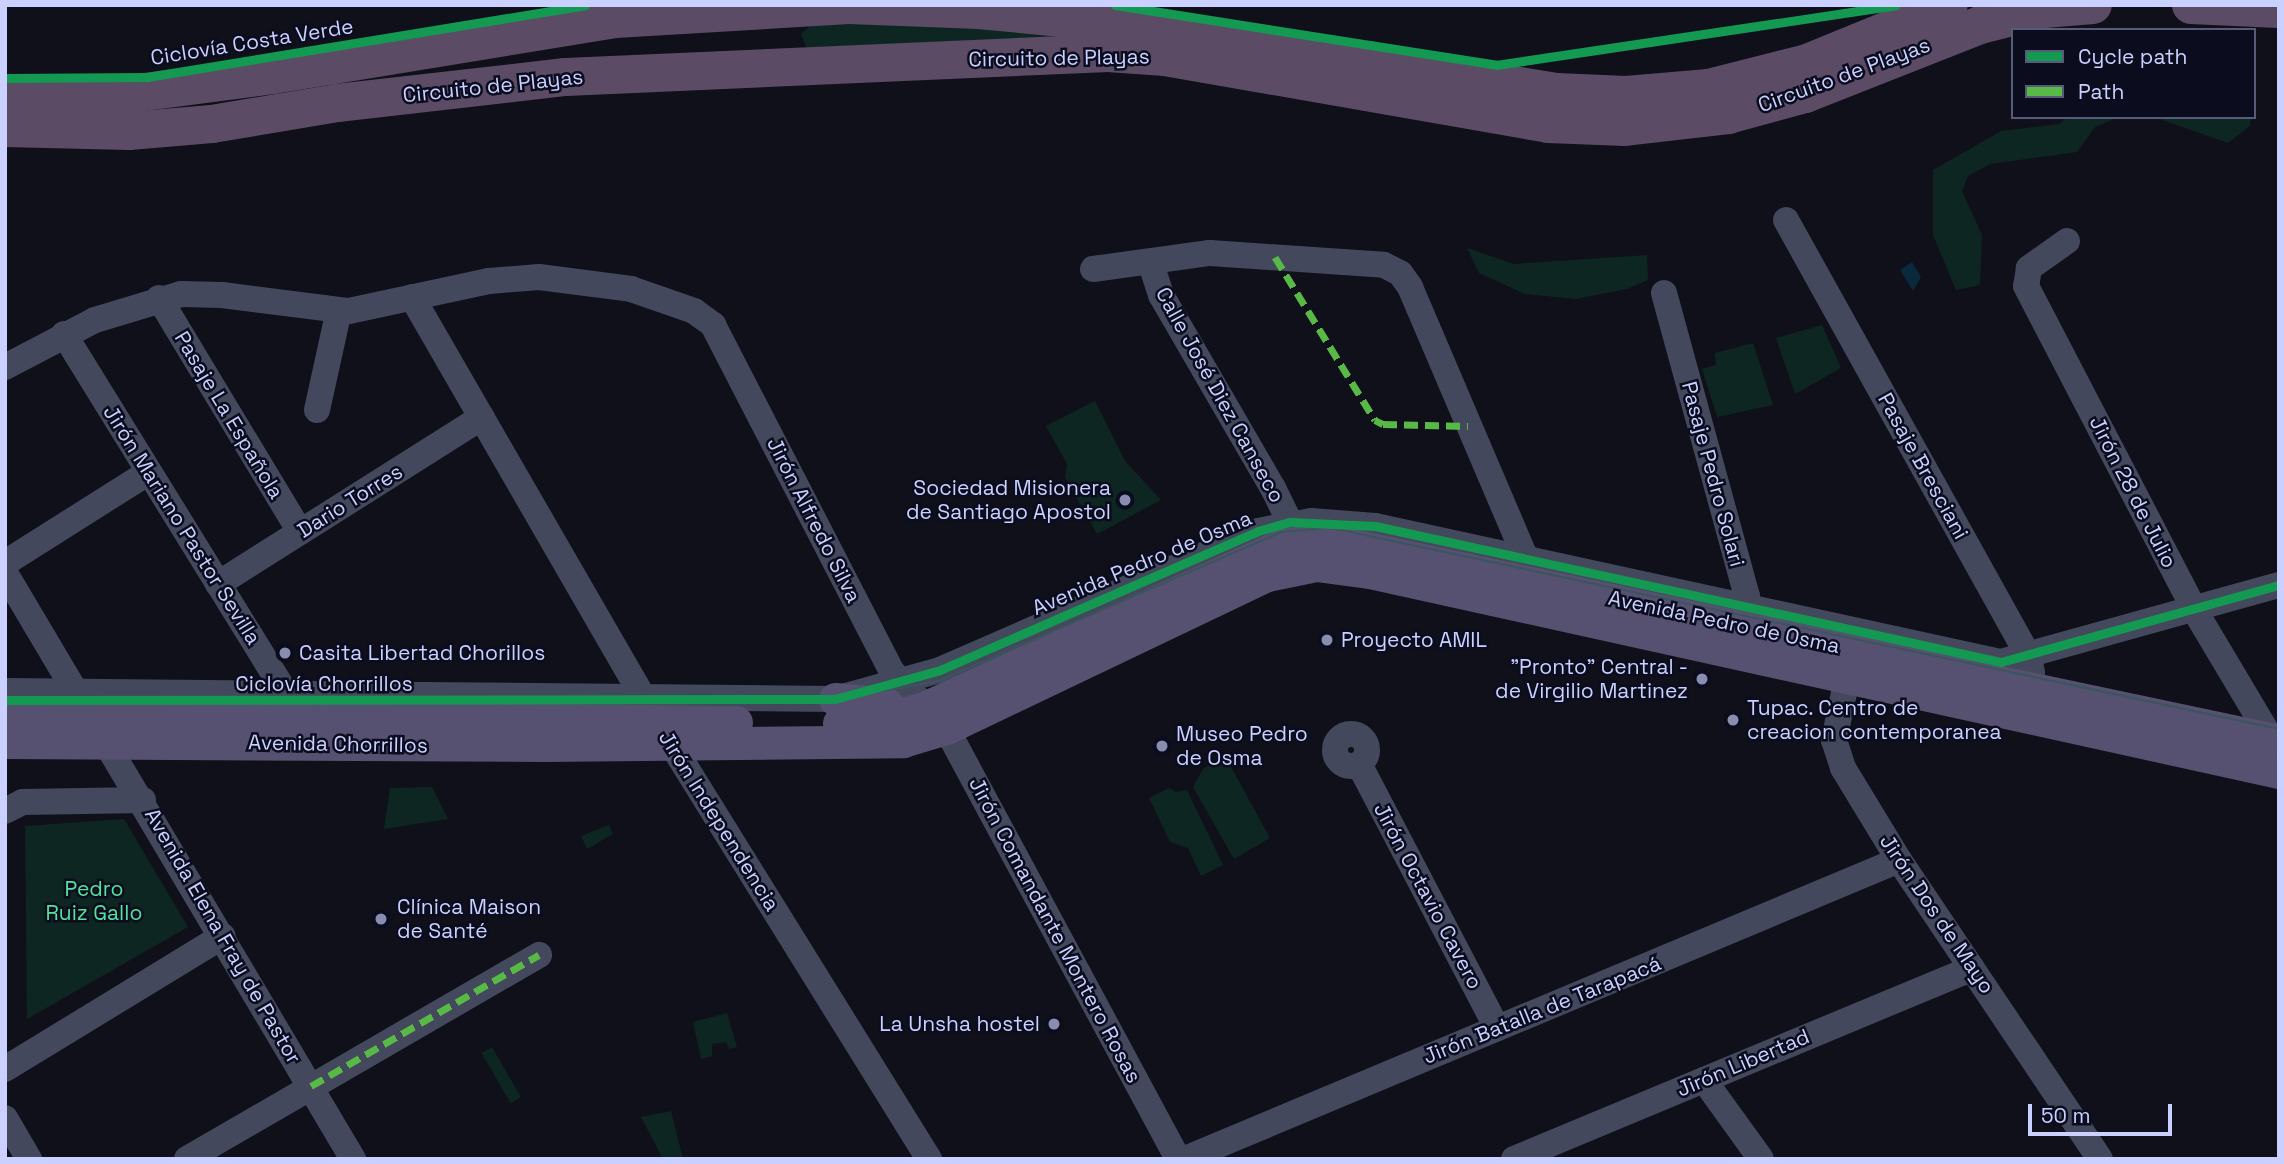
<!DOCTYPE html>
<html>
<head>
<meta charset="utf-8">
<style>
	body { margin:0 }
	#map { position:relative; width:2284px; height:1164px; overflow:hidden; background:#0f101a; font-family:"Space Grotesk",sans-serif }
	div>[style] { position:absolute }
	.green>* { inset:0; background:#0e2621; transform-origin:0 0 }
	.water>* { inset:0; background:#0a293d }
	.minor>* { height:26px; margin:-13px; padding:0 13px; transform-origin:13px; border-radius:13px; background:#44485c }
	.minor>.ring { margin:-13px; padding:0; box-sizing:content-box; background:none; border:26px solid #44485c; border-radius:50% }
	.major>* { height:33px; margin:-16.5px; padding:0 16.5px; transform-origin:16.5px; border-radius:16.5px; background:#565170 }
	.highway>* { height:38px; margin:-19px; padding:0 19px; transform-origin:19px; border-radius:19px; background:#5b4b65 }
	.tram>* { height:2px; margin:-1px; padding:0 1px; transform-origin:1px; border-radius:1px; background:#3a555d }
	.quiet>* { height:7px; margin-top:-3.5px; transform-origin:0; background:repeating-linear-gradient(90deg,#58b947 0 14px,transparent 0 21px) }
	.cycleway>* { height:9px; margin:-4.5px; padding:0 4.5px; transform-origin:4.5px; border-radius:4.5px; background:#139951 }
	.dots>* { width:19px; height:19px; translate:-50% -50%; box-sizing:border-box; border:4px solid #0b0d1f; border-radius:50% }
	span { translate:-50% -50%; white-space:nowrap; text-align:center; line-height:1.15; -webkit-text-stroke:5px #0b0d1f; paint-order:stroke }
	.street-label { font-size:21px; color:#cad0ff }
	.poi-label { font-size:21px; color:#cad0ff }
	.right { translate:-100% -50%; text-align:right }
	.left { translate:0 -50%; text-align:left }
	.park-label { font-size:21px; color:#51e49d }
	.frame { position:absolute; inset:0; border:7px solid #cad0ff; pointer-events:none }
	.legend { position:absolute; left:2011px; top:28px; width:245px; height:91px; box-sizing:border-box; background:#0b0d1f; border:2px solid #575b79; margin:0; padding:9px 12px; list-style:none; font-size:21px; color:#cad0ff }
	.legend li { display:flex; align-items:center; gap:14px; height:35px }
	.legend b { width:35px; border:2px solid #575b79 }
	.scale { position:absolute; left:2028px; top:1104px; width:144px; height:32px; box-sizing:border-box; border:4px solid #cad0ff; border-top:0; padding-left:9px; font-size:21px; line-height:24px; white-space:nowrap; color:#cad0ff; -webkit-text-stroke:5px #0b0d1f; paint-order:stroke }
</style>
</head>
<body>
<div id="map">
	<div class="green">
		<i style="clip-path:polygon(836px 18px,1143px 31px,1140px 42px,806px 47px,801px 34px,812px 24px)"></i>
		<i style="clip-path:polygon(2067px 117px,2119px 117px,2095px 127px,2077px 152px,1990px 164px,1968px 176px,1962px 191px,1982px 235px,1980px 285px,1956px 290px,1933px 235px,1933px 170px,2001px 131px,2060px 124px)"></i>
		<i style="clip-path:polygon(2154px 117px,2251px 117px,2250px 126px,2228px 143px)"></i>
		<i style="clip-path:polygon(1467px 248px,1514px 264px,1647px 255px,1648px 280px,1627px 289px,1576px 299px,1525px 294px,1479px 273px)"></i>
		<i style="clip-path:polygon(1822px 325px,1841px 368px,1795px 394px,1776px 338px)"></i>
		<i style="clip-path:polygon(1753px 343px,1773px 405px,1717px 417px,1702px 369px,1716px 365px,1715px 353px)"></i>
		<i style="clip-path:polygon(1095px 401px,1125px 461px,1161px 500px,1097px 534px,1065px 477px,1067px 464px,1046px 426px)"></i>
		<i style="clip-path:polygon(1225px 756px,1270px 838px,1234px 859px,1193px 787px,1203px 769px)"></i>
		<i style="clip-path:polygon(432px 787px,448px 819px,384px 829px,390px 788px)"></i>
		<i style="clip-path:polygon(1169px 788px,1176px 792px,1187px 790px,1223px 865px,1201px 876px,1188px 848px,1170px 842px,1149px 798px)"></i>
		<i style="clip-path:polygon(124px 819px,188px 927px,27px 1019px,25px 826px)"></i>
		<i style="clip-path:polygon(609px 825px,613px 834px,587px 849px,581px 836px)"></i>
		<i style="clip-path:polygon(727px 1013px,737px 1047px,729px 1049px,726px 1042px,712px 1044px,712px 1056px,701px 1059px,693px 1022px)"></i>
		<i style="left:492px;top:1047px;width:58px;height:12px;rotate:60deg"></i>
		<i style="clip-path:polygon(671px 1111px,683px 1159px,663px 1159px,641px 1117px)"></i>
	</div>
	<div class="water">
		<i style="clip-path:polygon(1912px 262px,1921px 277px,1913px 291px,1900px 270px)"></i>
	</div>
	<div class="minor">
		<i style="left:1786px;top:220px;width:500px;rotate:60.92deg"></i>
		<i style="left:2029px;top:657px;width:16px;rotate:79deg"></i>
		<i style="left:2067px;top:241px;width:47px;rotate:144.6deg"></i>
		<i style="left:2029px;top:268px;width:18px;rotate:99deg"></i>
		<i style="left:2026px;top:286px;width:366px;rotate:62.5deg"></i>
		<i style="left:2195px;top:611px;width:150px;rotate:59.2deg"></i>
		<i style="left:1151px;top:264px;width:33px;rotate:72deg"></i>
		<i style="left:1161px;top:295px;width:223px;rotate:59.9deg"></i>
		<i style="left:1273px;top:488px;width:55px;rotate:63.9deg"></i>
		<i style="left:1093px;top:269px;width:118px;rotate:-7.8deg"></i>
		<i style="left:1210px;top:253px;width:174px;rotate:3.9deg"></i>
		<i style="left:1384px;top:265px;width:18px;rotate:27deg"></i>
		<i style="left:1400px;top:273px;width:17px;rotate:54deg"></i>
		<i style="left:1410px;top:287px;width:290px;rotate:66.9deg"></i>
		<i style="left:1524px;top:554px;width:20px;rotate:84deg"></i>
		<i style="left:1664px;top:293px;width:314px;rotate:74.7deg"></i>
		<i style="left:1747px;top:596px;width:30px;rotate:94deg"></i>
		<i style="left:412px;top:297px;width:490px;rotate:60deg"></i>
		<i style="left:657px;top:721px;width:516px;rotate:58.16deg"></i>
		<i style="left:159px;top:298px;width:273px;rotate:58.9deg"></i>
		<i style="left:64px;top:334px;width:432px;rotate:58.3deg"></i>
		<i style="left:5px;top:367px;width:102px;rotate:-27.6deg"></i>
		<i style="left:95px;top:320px;width:90px;rotate:-16.8deg"></i>
		<i style="left:181px;top:294px;width:41px;rotate:1.4deg"></i>
		<i style="left:222px;top:295px;width:128px;rotate:7.2deg"></i>
		<i style="left:349px;top:311px;width:143px;rotate:-12.1deg"></i>
		<i style="left:489px;top:281px;width:50px;rotate:-4.6deg"></i>
		<i style="left:539px;top:277px;width:93px;rotate:7.4deg"></i>
		<i style="left:631px;top:289px;width:67px;rotate:19.2deg"></i>
		<i style="left:694px;top:311px;width:24px;rotate:36deg"></i>
		<i style="left:713px;top:325px;width:392px;rotate:62.7deg"></i>
		<i style="left:893px;top:673px;width:76px;rotate:46.1deg"></i>
		<i style="left:946px;top:728px;width:489px;rotate:61.7deg"></i>
		<i style="left:317px;top:410px;width:102px;rotate:-77.6deg"></i>
		<i style="left:5px;top:563px;width:170px;rotate:-32.3deg"></i>
		<i style="left:5px;top:573px;width:682px;rotate:59.3deg"></i>
		<i style="left:218px;top:584px;width:312px;rotate:-32.3deg"></i>
		<i style="left:1851px;top:660px;width:82px;rotate:102deg"></i>
		<i style="left:1834px;top:740px;width:29px;rotate:72deg"></i>
		<i style="left:1843px;top:768px;width:108px;rotate:58.7deg"></i>
		<i style="left:1899px;top:860px;width:360px;rotate:56.1deg"></i>
		<i style="left:5px;top:691px;width:830px;rotate:0.55deg"></i>
		<i style="left:835px;top:699px;width:109px;rotate:-15.4deg"></i>
		<i style="left:940px;top:670px;width:347px;rotate:-23.6deg"></i>
		<i style="left:1258px;top:531px;width:54px;rotate:-10.7deg"></i>
		<i style="left:1311px;top:521px;width:64px;rotate:4.5deg"></i>
		<i style="left:1375px;top:526px;width:641px;rotate:12.26deg"></i>
		<i style="left:2001px;top:662px;width:288px;rotate:-15.5deg"></i>
		<i class="ring" style="left:1335px;top:734px;width:6px;height:6px"></i>
		<i style="left:1359px;top:764px;width:298px;rotate:62.4deg"></i>
		<i style="left:5px;top:811px;width:20px;rotate:-27deg"></i>
		<i style="left:23px;top:802px;width:120px;rotate:-1deg"></i>
		<i style="left:5px;top:1069px;width:255px;rotate:-31.4deg"></i>
		<i style="left:1704px;top:1080px;width:97px;rotate:54.2deg"></i>
		<i style="left:5px;top:1118px;width:48px;rotate:59.7deg"></i>
		<i style="left:187px;top:1159px;width:407px;rotate:-30.1deg"></i>
		<i style="left:1185px;top:1159px;width:774px;rotate:-22.72deg"></i>
		<i style="left:1514px;top:1159px;width:496px;rotate:-22.6deg"></i>
	</div>
	<div class="major">
		<i style="left:835px;top:699px;width:52px;rotate:5.5deg"></i>
		<i style="left:5px;top:714px;width:731px;rotate:0.63deg"></i>
		<i style="left:839px;top:723px;width:46px;rotate:-5deg"></i>
		<i style="left:885px;top:719px;width:41px;rotate:-15.8deg"></i>
		<i style="left:924px;top:708px;width:393px;rotate:-24.5deg"></i>
		<i style="left:1282px;top:545px;width:41px;rotate:-8.3deg"></i>
		<i style="left:1323px;top:539px;width:977px;rotate:11.93deg"></i>
		<i style="left:5px;top:742px;width:539px;rotate:0.32deg"></i>
		<i style="left:544px;top:745px;width:359px;rotate:-0.6deg"></i>
		<i style="left:903px;top:741px;width:45px;rotate:-16.8deg"></i>
		<i style="left:946px;top:728px;width:356px;rotate:-25.5deg"></i>
		<i style="left:1267px;top:575px;width:50px;rotate:-11.5deg"></i>
		<i style="left:1316px;top:565px;width:53px;rotate:7.5deg"></i>
		<i style="left:1369px;top:572px;width:932px;rotate:12.4deg"></i>
	</div>
	<div class="highway">
		<i style="left:2191px;top:5px;width:88px;rotate:2.6deg"></i>
		<i style="left:5px;top:94px;width:109px;rotate:1.1deg"></i>
		<i style="left:114px;top:96px;width:160px;rotate:-7.5deg"></i>
		<i style="left:273px;top:75px;width:347px;rotate:-9.3deg"></i>
		<i style="left:615px;top:19px;width:234px;rotate:-3.4deg"></i>
		<i style="left:849px;top:5px;width:130px;rotate:2.2deg"></i>
		<i style="left:979px;top:10px;width:156px;rotate:5.5deg"></i>
		<i style="left:1134px;top:25px;width:428px;rotate:9deg"></i>
		<i style="left:1557px;top:92px;width:69px;rotate:2.5deg"></i>
		<i style="left:1626px;top:95px;width:83px;rotate:-4.8deg"></i>
		<i style="left:1709px;top:88px;width:101px;rotate:-14.3deg"></i>
		<i style="left:1807px;top:63px;width:153px;rotate:-22.2deg"></i>
		<i style="left:5px;top:128px;width:124px;rotate:1.4deg"></i>
		<i style="left:129px;top:131px;width:83px;rotate:-4.8deg"></i>
		<i style="left:212px;top:124px;width:127px;rotate:-9.5deg"></i>
		<i style="left:337px;top:103px;width:230px;rotate:-6.5deg"></i>
		<i style="left:566px;top:77px;width:543px;rotate:-2.54deg"></i>
		<i style="left:1108px;top:53px;width:57px;rotate:4deg"></i>
		<i style="left:1165px;top:57px;width:389px;rotate:9.9deg"></i>
		<i style="left:1548px;top:124px;width:77px;rotate:2.2deg"></i>
		<i style="left:1625px;top:127px;width:104px;rotate:-6.6deg"></i>
		<i style="left:1728px;top:115px;width:80px;rotate:-15.3deg"></i>
		<i style="left:1805px;top:94px;width:188px;rotate:-21.5deg"></i>
		<i style="left:1980px;top:25px;width:66px;rotate:-14deg"></i>
		<i style="left:2044px;top:9px;width:49px;rotate:-4.7deg"></i>
	</div>
	<div class="tram">
		<i style="left:835px;top:699px;width:106px;rotate:-9.8deg"></i>
		<i style="left:939px;top:681px;width:373px;rotate:-23.5deg"></i>
		<i style="left:1281px;top:532px;width:50px;rotate:-4.6deg"></i>
		<i style="left:1331px;top:528px;width:969px;rotate:11.97deg"></i>
	</div>
	<div class="quiet">
		<i style="left:1275px;top:257px;width:191px;rotate:58.5deg"></i>
		<i style="left:1375px;top:420px;width:9px;rotate:27deg"></i>
		<i style="left:1383px;top:424px;width:85px;rotate:1.3deg"></i>
		<i style="left:311px;top:1086px;width:263px;rotate:-29.9deg"></i>
	</div>
	<div class="cycleway">
		<i style="left:1115px;top:5px;width:386px;rotate:8.9deg"></i>
		<i style="left:1496px;top:65px;width:404px;rotate:-8.5deg"></i>
		<i style="left:5px;top:78px;width:142px;rotate:-0.4deg"></i>
		<i style="left:147px;top:77px;width:444px;rotate:-9.3deg"></i>
		<i style="left:5px;top:700px;width:830px;rotate:-0.07deg"></i>
		<i style="left:835px;top:699px;width:109px;rotate:-15.4deg"></i>
		<i style="left:940px;top:670px;width:347px;rotate:-23.6deg"></i>
		<i style="left:1258px;top:531px;width:33px;rotate:-16deg"></i>
		<i style="left:1290px;top:522px;width:85px;rotate:2.7deg"></i>
		<i style="left:1375px;top:526px;width:641px;rotate:12.26deg"></i>
		<i style="left:2001px;top:662px;width:288px;rotate:-15.5deg"></i>
	</div>
	<div class="dots">
		<i style="left:1125px;top:500px;background:#898daf"></i>
		<i style="left:1327px;top:640px;background:#898daf"></i>
		<i style="left:285px;top:653px;background:#898daf"></i>
		<i style="left:1702px;top:679px;background:#898daf"></i>
		<i style="left:1733px;top:720px;background:#898daf"></i>
		<i style="left:1162px;top:746px;background:#898daf"></i>
		<i style="left:381px;top:919px;background:#898daf"></i>
		<i style="left:1054px;top:1024px;background:#898daf"></i>
	</div>
	<div class="street-label">
		<span style="left:252px;top:42px;rotate:-9deg">Ciclovía Costa Verde</span>
		<span style="left:1059px;top:58px;rotate:-1deg">Circuito de Playas</span>
		<span style="left:1844px;top:75px;rotate:-20deg">Circuito de Playas</span>
		<span style="left:493px;top:86px;rotate:-6deg">Circuito de Playas</span>
		<span style="left:1220px;top:395px;rotate:61deg">Calle José Diez Canseco</span>
		<span style="left:229px;top:415px;rotate:59deg">Pasaje La Española</span>
		<span style="left:1923px;top:466px;rotate:61deg">Pasaje Bresciani</span>
		<span style="left:1713px;top:474px;rotate:75deg">Pasaje Pedro Solari</span>
		<span style="left:2133px;top:492px;rotate:63deg">Jirón 28 de Julio</span>
		<span style="left:350px;top:501px;rotate:-32deg">Dario Torres</span>
		<span style="left:814px;top:520px;rotate:63deg">Jirón Alfredo Silva</span>
		<span style="left:182px;top:525px;rotate:58deg">Jirón Mariano Pastor Sevilla</span>
		<span style="left:1142px;top:563px;rotate:-23deg">Avenida Pedro de Osma</span>
		<span style="left:1724px;top:622px;rotate:12deg">Avenida Pedro de Osma</span>
		<span style="left:324px;top:684px">Ciclovía Chorrillos</span>
		<span style="left:338px;top:744px;rotate:1deg">Avenida Chorrillos</span>
		<span style="left:719px;top:821px;rotate:58deg">Jirón Independencia</span>
		<span style="left:1428px;top:896px;rotate:62deg">Jirón Octavio Cavero</span>
		<span style="left:1937px;top:914px;rotate:56deg">Jirón Dos de Mayo</span>
		<span style="left:1055px;top:930px;rotate:62deg">Jirón Comandante Montero Rosas</span>
		<span style="left:223px;top:936px;rotate:60deg">Avenida Elena Fray de Pastor</span>
		<span style="left:1542px;top:1010px;rotate:-22deg">Jirón Batalla de Tarapacá</span>
		<span style="left:1743px;top:1063px;rotate:-23deg">Jirón Libertad</span>
	</div>
	<div class="poi-label">
		<span class="right" style="left:1111px;top:500px">Sociedad Misionera<br>de Santiago Apostol</span>
		<span class="left" style="left:1341px;top:640px">Proyecto AMIL</span>
		<span class="left" style="left:299px;top:653px">Casita Libertad Chorillos</span>
		<span class="right" style="left:1688px;top:679px">"Pronto" Central -<br>de Virgilio Martinez</span>
		<span class="left" style="left:1747px;top:720px">Tupac. Centro de<br>creacion contemporanea</span>
		<span class="left" style="left:1176px;top:746px">Museo Pedro<br>de Osma</span>
		<span class="left" style="left:397px;top:919px">Clínica Maison<br>de Santé</span>
		<span class="right" style="left:1040px;top:1024px">La Unsha hostel</span>
	</div>
	<div class="park-label">
		<span style="left:94px;top:901px">Pedro<br>Ruiz Gallo</span>
	</div>
	<div class="frame"></div>
	<ul class="legend">
	<li><b style="height:9px;background:#139951"></b>Cycle path</li>
	<li><b style="height:9px;background:#58b947"></b>Path</li>
	</ul>
	<div class="scale">50 m</div>
</div>
</body>
</html>
